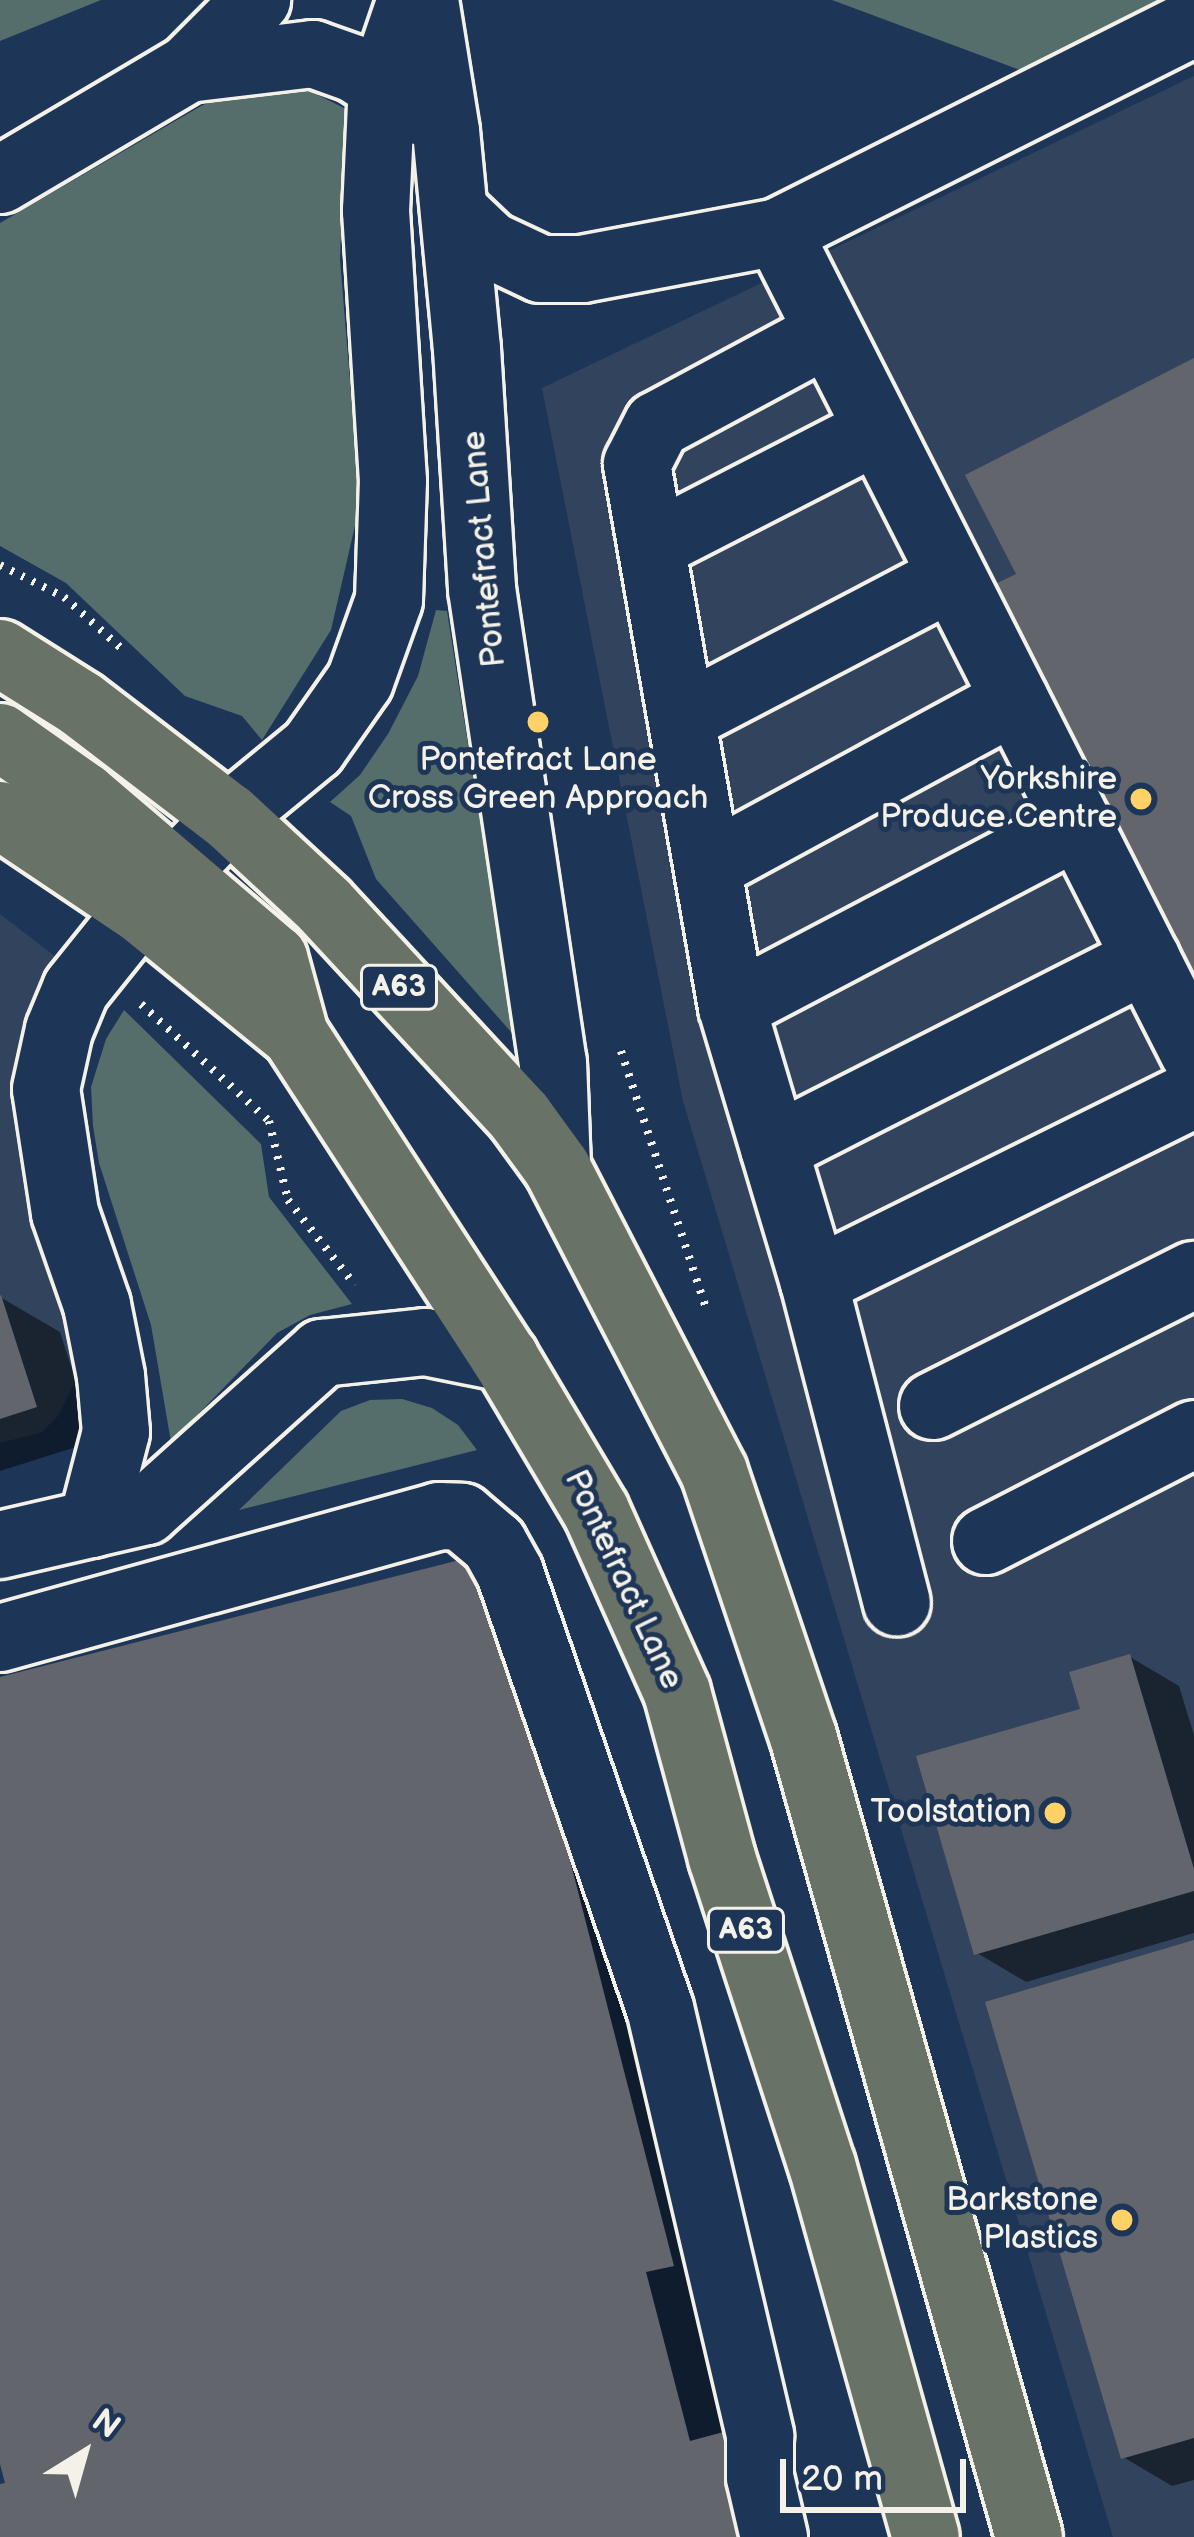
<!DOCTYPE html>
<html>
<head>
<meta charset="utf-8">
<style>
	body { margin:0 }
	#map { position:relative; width:1194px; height:2537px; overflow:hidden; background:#1d3557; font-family:"Balsamiq Sans",sans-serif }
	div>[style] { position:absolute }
	.built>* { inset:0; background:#32445d }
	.green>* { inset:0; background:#566e6b }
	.shadow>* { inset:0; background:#0007 }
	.building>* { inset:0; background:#62666c }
	.path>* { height:8px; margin-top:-4px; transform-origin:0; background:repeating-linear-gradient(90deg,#f4f1e8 0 3px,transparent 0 12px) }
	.roads { filter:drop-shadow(3px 0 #f4f1e8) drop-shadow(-3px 0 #f4f1e8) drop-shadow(0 3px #f4f1e8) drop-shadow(0 -3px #f4f1e8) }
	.minor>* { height:66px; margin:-33px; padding:0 33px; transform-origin:33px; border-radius:33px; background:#1d3557 }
	.highway>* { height:66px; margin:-33px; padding:0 33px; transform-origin:33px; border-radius:33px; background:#697266 }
	.dots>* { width:33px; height:33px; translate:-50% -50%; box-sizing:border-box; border:6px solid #1d3557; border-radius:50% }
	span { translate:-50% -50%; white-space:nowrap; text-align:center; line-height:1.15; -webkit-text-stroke:10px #1d3557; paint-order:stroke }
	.shield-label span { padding:3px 9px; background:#1d3557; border:3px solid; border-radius:9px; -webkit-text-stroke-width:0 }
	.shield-label { font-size:30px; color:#f4f1e8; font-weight:700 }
	.street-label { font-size:33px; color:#f4f1e8 }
	.poi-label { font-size:33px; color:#f4f1e8 }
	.right { translate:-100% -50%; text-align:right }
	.north { position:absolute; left:24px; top:2393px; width:120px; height:120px; -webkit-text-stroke:9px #1d3557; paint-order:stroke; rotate:37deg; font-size:33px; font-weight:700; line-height:48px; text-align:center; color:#f4f1e8 }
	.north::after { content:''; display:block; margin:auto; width:42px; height:54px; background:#f4f1e8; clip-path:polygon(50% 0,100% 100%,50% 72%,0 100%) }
	.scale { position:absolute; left:780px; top:2459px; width:186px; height:54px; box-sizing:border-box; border:6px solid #f4f1e8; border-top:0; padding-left:15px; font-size:36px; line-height:42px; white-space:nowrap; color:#f4f1e8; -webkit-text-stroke:9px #1d3557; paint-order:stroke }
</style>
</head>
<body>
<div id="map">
	<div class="built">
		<i style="clip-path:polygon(1194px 76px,1194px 2537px,1113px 2537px,683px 1101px,542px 388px)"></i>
		<i style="clip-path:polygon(0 914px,65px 964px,17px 1089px,22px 1153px,82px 1368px,58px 1416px,42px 1432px,0 1443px)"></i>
	</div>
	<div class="green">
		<i style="clip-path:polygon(0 0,101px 0,0 41px)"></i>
		<i style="clip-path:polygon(832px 0,1183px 0,1028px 73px)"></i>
		<i style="clip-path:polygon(274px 85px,312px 92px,346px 109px,340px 259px,360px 504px,331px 630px,262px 740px,242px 716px,185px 696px,66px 583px,0 546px,0 223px,201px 106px,236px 90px)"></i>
		<i style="clip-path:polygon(436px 610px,447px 611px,485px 853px,526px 1039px,519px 1041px,376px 879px,351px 816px,330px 802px,360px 775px,388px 734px,418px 676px)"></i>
		<i style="clip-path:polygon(124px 1010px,261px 1144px,269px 1197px,352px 1304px,310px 1315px,277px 1333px,171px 1442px,151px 1325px,99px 1163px,93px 1126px,91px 1087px,106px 1039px)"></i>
		<i style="clip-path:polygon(402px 1399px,432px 1408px,458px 1425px,477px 1450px,239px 1510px,341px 1411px,370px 1400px)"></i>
	</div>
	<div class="shadow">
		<i style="clip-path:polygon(0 1297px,60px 1332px,95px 1441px,0 1471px)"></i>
		<i style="clip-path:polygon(491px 1555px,791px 2459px,811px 2537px,0 2537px,0 2487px,8px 2485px,0 2452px,0 1680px)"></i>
		<i style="clip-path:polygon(1130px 1657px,1179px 1686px,1194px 1735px,1194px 1933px,1026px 1982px,977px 1953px)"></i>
		<i style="clip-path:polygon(1194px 1943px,1194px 2480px,1172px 2486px,1123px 2457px)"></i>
	</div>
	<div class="building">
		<i style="clip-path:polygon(1194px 358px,1194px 1006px,981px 591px,1016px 574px,965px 475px)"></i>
		<i style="clip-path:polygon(1px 1295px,37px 1407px,0 1419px,0 1296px)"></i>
		<i style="clip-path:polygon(491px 1552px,674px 2266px,646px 2272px,690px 2441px,742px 2427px,770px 2537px,0 2537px,0 2484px,5px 2483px,0 2464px,0 1677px)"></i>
		<i style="clip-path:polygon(1130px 1654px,1194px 1869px,1194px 1891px,974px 1955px,916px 1756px,1080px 1709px,1069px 1672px)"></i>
		<i style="clip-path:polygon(1194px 1940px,1194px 2438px,1121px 2459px,985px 2002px)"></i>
	</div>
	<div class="path">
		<i style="left:0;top:565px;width:72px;rotate:26.6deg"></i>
		<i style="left:64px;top:597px;width:76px;rotate:41.8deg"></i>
		<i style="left:141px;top:1004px;width:173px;rotate:42.4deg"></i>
		<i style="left:269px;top:1121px;width:81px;rotate:76.5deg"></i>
		<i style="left:288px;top:1200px;width:108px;rotate:51.8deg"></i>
		<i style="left:621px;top:1051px;width:268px;rotate:71.7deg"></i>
	</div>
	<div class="roads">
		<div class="minor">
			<i style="left:425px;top:0;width:133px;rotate:80.9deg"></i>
			<i style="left:446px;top:131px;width:219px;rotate:84.5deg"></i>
			<i style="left:467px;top:349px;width:240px;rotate:86.4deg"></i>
			<i style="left:482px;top:589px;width:478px;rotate:81.5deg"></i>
			<i style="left:553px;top:1062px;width:106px;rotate:87.8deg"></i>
			<i style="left:188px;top:69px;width:126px;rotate:-6.8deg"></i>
			<i style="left:313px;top:54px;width:45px;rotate:19.7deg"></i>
			<i style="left:355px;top:69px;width:77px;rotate:33.3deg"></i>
			<i style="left:0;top:180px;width:218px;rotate:-30.6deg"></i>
			<i style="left:188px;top:69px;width:98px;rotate:-45deg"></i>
			<i style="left:454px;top:211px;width:50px;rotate:43.4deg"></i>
			<i style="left:490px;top:245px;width:56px;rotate:25.2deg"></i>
			<i style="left:541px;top:269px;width:41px"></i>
			<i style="left:582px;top:269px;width:199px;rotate:-10.7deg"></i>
			<i style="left:778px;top:232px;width:466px;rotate:-26.7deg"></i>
			<i style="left:778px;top:232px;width:920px;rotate:63.13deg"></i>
			<i style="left:828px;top:333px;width:194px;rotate:151.7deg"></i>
			<i style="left:657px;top:425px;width:44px;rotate:117.1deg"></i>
			<i style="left:637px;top:464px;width:551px;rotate:80.08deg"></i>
			<i style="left:732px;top:1007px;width:287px;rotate:73.4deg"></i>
			<i style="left:814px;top:1282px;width:424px;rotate:-26.3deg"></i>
			<i style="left:652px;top:546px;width:254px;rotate:-27.2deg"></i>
			<i style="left:684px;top:717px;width:302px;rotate:-27.6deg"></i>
			<i style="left:711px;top:865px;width:346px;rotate:-28.5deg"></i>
			<i style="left:732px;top:1007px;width:392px;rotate:-27.7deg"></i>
			<i style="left:774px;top:1148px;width:418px;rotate:-26.9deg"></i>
			<i style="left:814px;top:1282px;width:331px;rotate:75.5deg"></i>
			<i style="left:933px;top:1406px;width:292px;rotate:-26.7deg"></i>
			<i style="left:92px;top:1524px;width:95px;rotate:-75.4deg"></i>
			<i style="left:116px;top:1432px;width:56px;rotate:-95.1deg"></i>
			<i style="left:111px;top:1376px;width:72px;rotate:-101.2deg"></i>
			<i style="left:97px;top:1305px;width:97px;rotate:-109.2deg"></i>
			<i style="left:65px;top:1213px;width:125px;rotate:-98.7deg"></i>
			<i style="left:46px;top:1089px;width:60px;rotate:-77.6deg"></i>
			<i style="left:59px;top:1030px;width:44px;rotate:-67.5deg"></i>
			<i style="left:76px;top:989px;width:102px;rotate:-51.3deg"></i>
			<i style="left:140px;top:909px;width:128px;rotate:-45.9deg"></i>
			<i style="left:229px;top:817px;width:109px;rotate:-39.4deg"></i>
			<i style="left:313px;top:748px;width:82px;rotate:-55deg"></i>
			<i style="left:360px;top:681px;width:86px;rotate:-70.3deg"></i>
			<i style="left:389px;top:600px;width:119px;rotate:-88.1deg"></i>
			<i style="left:393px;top:481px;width:271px;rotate:-93.6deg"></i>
			<i style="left:376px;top:211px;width:126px;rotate:-87.3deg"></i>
			<i style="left:382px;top:85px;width:90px;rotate:-71.2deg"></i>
			<i style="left:986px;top:1541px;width:234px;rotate:-27.2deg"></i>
			<i style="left:0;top:1545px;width:150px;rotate:-13.1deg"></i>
			<i style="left:146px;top:1511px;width:237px;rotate:-41.9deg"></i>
			<i style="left:322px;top:1353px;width:104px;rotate:-6.1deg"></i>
			<i style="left:425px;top:1342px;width:82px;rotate:11.3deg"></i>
			<i style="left:0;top:1638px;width:456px;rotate:-15.5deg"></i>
			<i style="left:439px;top:1516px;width:23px;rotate:2deg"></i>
			<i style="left:462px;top:1517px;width:42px;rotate:40.2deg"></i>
			<i style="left:494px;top:1544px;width:33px;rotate:61deg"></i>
			<i style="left:510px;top:1573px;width:460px;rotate:71deg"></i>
			<i style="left:660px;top:2008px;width:440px;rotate:76.8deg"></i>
			<i style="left:760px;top:2436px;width:41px;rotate:90deg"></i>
			<i style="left:760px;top:2477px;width:62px;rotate:76.9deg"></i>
		</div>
		<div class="highway">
			<i style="left:0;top:653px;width:96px;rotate:32.2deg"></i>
			<i style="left:81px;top:704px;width:186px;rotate:37.4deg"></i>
			<i style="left:229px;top:817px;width:129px;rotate:42.8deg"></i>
			<i style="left:324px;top:905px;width:289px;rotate:47.2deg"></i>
			<i style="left:520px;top:1117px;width:63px;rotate:54deg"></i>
			<i style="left:557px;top:1168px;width:342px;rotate:62.7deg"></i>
			<i style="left:714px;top:1472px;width:279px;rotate:71.4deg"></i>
			<i style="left:803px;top:1736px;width:832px;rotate:74.24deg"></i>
			<i style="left:0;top:737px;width:103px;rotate:35.1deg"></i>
			<i style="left:84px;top:796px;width:250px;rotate:40.5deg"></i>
			<i style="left:274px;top:958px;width:80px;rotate:74.7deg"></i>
			<i style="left:0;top:815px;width:169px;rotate:33.9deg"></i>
			<i style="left:140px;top:909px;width:200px;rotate:39.1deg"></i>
			<i style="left:295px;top:1035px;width:385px;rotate:57deg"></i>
			<i style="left:505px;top:1358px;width:178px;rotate:59.3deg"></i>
			<i style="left:596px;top:1511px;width:198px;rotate:65.9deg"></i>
			<i style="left:677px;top:1692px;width:172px;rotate:74.8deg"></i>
			<i style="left:722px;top:1858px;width:323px;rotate:72deg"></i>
			<i style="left:822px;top:2165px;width:386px;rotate:74.4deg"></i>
		</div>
	</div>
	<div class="dots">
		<i style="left:538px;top:722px;background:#ffd166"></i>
		<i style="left:1141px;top:799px;background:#ffd166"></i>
		<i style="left:1055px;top:1813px;background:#ffd166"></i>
		<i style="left:1122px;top:2220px;background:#ffd166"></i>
	</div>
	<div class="shield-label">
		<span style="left:399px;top:987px">A63</span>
		<span style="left:746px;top:1930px">A63</span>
	</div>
	<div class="street-label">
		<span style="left:485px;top:549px;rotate:-95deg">Pontefract Lane</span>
		<span style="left:623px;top:1580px;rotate:65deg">Pontefract Lane</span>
	</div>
	<div class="poi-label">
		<span style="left:538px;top:780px">Pontefract Lane<br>Cross Green Approach</span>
		<span class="right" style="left:1117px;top:799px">Yorkshire<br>Produce Centre</span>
		<span class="right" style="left:1031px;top:1813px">Toolstation</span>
		<span class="right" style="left:1098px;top:2220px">Barkstone<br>Plastics</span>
	</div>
	<div class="north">N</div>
	<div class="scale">20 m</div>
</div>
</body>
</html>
